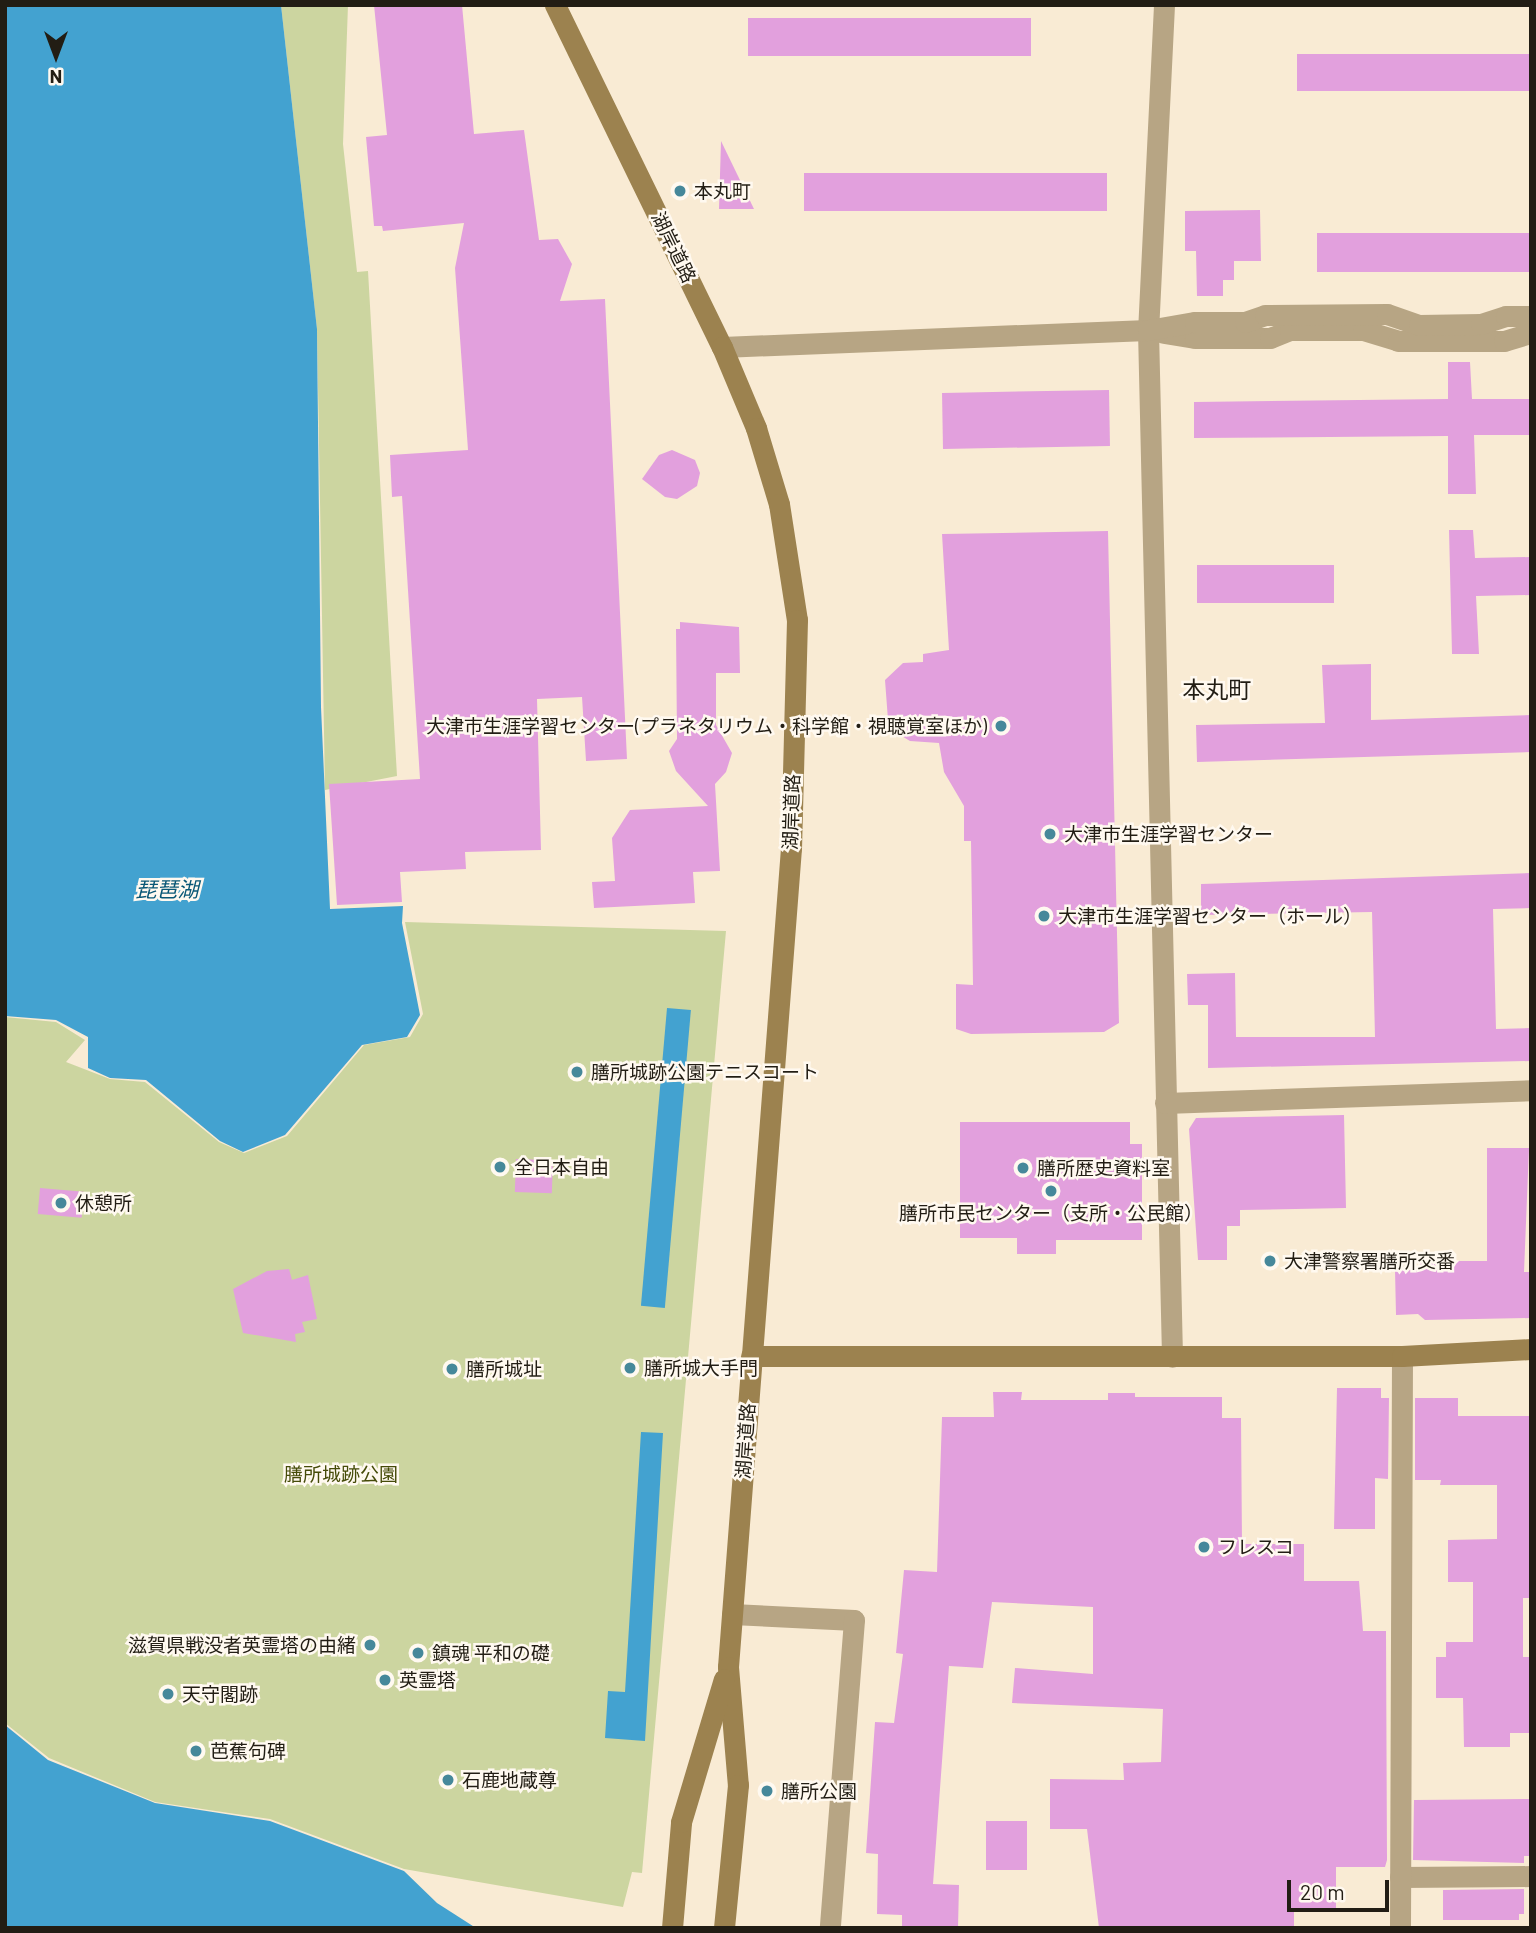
<!DOCTYPE html>
<html>
<head>
<meta charset="utf-8">
<style>
	body { margin:0 }
	#map { position:relative; width:1536px; height:1933px; overflow:hidden; background:#f9ebd4; font-family:Barlow,"Noto Sans JP",sans-serif }
	div>[style] { position:absolute }
	.green>* { inset:0; background:#ccd5a0 }
	.water>* { inset:0; background:#43a2d0; transform-origin:0 0 }
	.building>* { inset:0; background:#e2a0dd; transform-origin:0 0 }
	.street>* { height:21px; margin:-10.5px; padding:0 10.5px; transform-origin:10.5px; border-radius:10.5px; background:#b7a584 }
	.secondary>* { height:21px; margin:-10.5px; padding:0 10.5px; transform-origin:10.5px; border-radius:10.5px; background:#9c824f }
	.dots>* { width:19px; height:19px; translate:-50% -50%; box-sizing:border-box; border:4px solid #fff9f0; border-radius:50% }
	span { translate:-50% -50%; white-space:nowrap; text-align:center; line-height:1.15; -webkit-text-stroke:5px #fff9f0; paint-order:stroke }
	.poi-label { font-size:19px; color:#221d14 }
	.left { translate:0 -50%; text-align:left }
	.right { translate:-100% -50%; text-align:right }
	.street-label { font-size:19px; color:#221d14 }
	.park-label { font-size:19px; color:#454b08 }
	.water-label { font-size:21px; color:#095776; font-style:italic }
	.quarter-label { font-size:23px; color:#221d14 }
	.frame { position:absolute; inset:0; border:7px solid #221d14; pointer-events:none }
	.north { position:absolute; left:21px; top:21px; width:70px; height:70px; -webkit-text-stroke:5px #fff9f0; paint-order:stroke; rotate:180deg; font-size:19px; font-weight:700; line-height:28px; text-align:center; color:#221d14 }
	.north::after { content:''; display:block; margin:auto; width:24px; height:32px; background:#221d14; clip-path:polygon(50% 0,100% 100%,50% 72%,0 100%) }
	.scale { position:absolute; left:1287px; top:1880px; width:102px; height:32px; box-sizing:border-box; border:4px solid #221d14; border-top:0; padding-left:9px; font-size:21px; line-height:24px; white-space:nowrap; color:#221d14; -webkit-text-stroke:5px #fff9f0; paint-order:stroke }
</style>
</head>
<body>
<div id="map">
	<div class="green">
		<i style="clip-path:polygon(281px 5px,348px 5px,343px 144px,357px 272px,368px 271px,397px 776px,325px 790px,317px 329px)"></i>
		<i style="clip-path:polygon(405px 922px,726px 931px,642px 1873px,632px 1872px,623px 1907px,404px 1869px,270px 1819px,155px 1802px,49px 1758px,5px 1723px,5px 1017px,56px 1022px,85px 1040px,66px 1062px,110px 1079px,145px 1082px,219px 1142px,244px 1153px,287px 1136px,364px 1045px,410px 1037px,423px 1014px)"></i>
	</div>
	<div class="water">
		<i style="clip-path:polygon(5px 5px,281px 5px,317px 329px,321px 707px,330px 909px,403px 906px,402px 923px,420px 1015px,407px 1037px,362px 1045px,285px 1135px,243px 1152px,220px 1141px,146px 1080px,110px 1078px,88px 1068px,88px 1037px,56px 1020px,5px 1016px)"></i>
		<i style="left:667px;top:1008px;width:24px;height:299px;rotate:5deg"></i>
		<i style="clip-path:polygon(641px 1432px,663px 1433px,645px 1741px,605px 1738px,608px 1691px,625px 1692px)"></i>
		<i style="clip-path:polygon(5px 1725px,48px 1760px,155px 1803px,270px 1821px,404px 1871px,437px 1903px,476px 1928px,5px 1928px)"></i>
	</div>
	<div class="building">
		<i style="clip-path:polygon(374px 5px,462px 5px,474px 134px,524px 130px,539px 240px,558px 239px,572px 264px,560px 301px,605px 299px,627px 759px,586px 761px,582px 697px,537px 699px,541px 850px,465px 852px,466px 869px,400px 872px,402px 902px,337px 905px,329px 784px,420px 779px,402px 496px,392px 497px,390px 455px,468px 450px,455px 268px,464px 223px,383px 231px,382px 226px,374px 226px,366px 137px,387px 135px)"></i>
		<i style="left:1031px;top:18px;width:38px;height:283px;rotate:90deg"></i>
		<i style="left:1531px;top:54px;width:37px;height:234px;rotate:90deg"></i>
		<i style="clip-path:polygon(721px 141px,754px 209px,719px 209px)"></i>
		<i style="left:1107px;top:173px;width:38px;height:303px;rotate:90deg"></i>
		<i style="clip-path:polygon(1260px 210px,1261px 261px,1234px 261px,1234px 280px,1223px 280px,1223px 296px,1197px 296px,1196px 251px,1185px 251px,1185px 211px)"></i>
		<i style="left:1531px;top:233px;width:39px;height:214px;rotate:90deg"></i>
		<i style="clip-path:polygon(1448px 362px,1470px 362px,1472px 399px,1531px 399px,1531px 435px,1474px 435px,1476px 494px,1448px 494px,1448px 436px,1194px 438px,1194px 402px,1448px 399px)"></i>
		<i style="left:1109px;top:390px;width:56px;height:167px;rotate:89deg"></i>
		<i style="clip-path:polygon(672px 450px,695px 460px,700px 473px,697px 486px,677px 499px,665px 497px,642px 479px,659px 455px)"></i>
		<i style="clip-path:polygon(1449px 530px,1473px 530px,1475px 558px,1531px 557px,1531px 595px,1476px 596px,1479px 654px,1452px 654px)"></i>
		<i style="clip-path:polygon(1108px 531px,1119px 1023px,1104px 1032px,971px 1034px,956px 1029px,956px 984px,973px 985px,971px 841px,964px 841px,964px 806px,944px 772px,939px 743px,910px 741px,895px 732px,888px 720px,885px 680px,903px 663px,923px 662px,923px 654px,949px 650px,942px 534px)"></i>
		<i style="left:1334px;top:565px;width:38px;height:137px;rotate:90deg"></i>
		<i style="clip-path:polygon(680px 622px,739px 627px,740px 673px,716px 673px,716px 725px,732px 753px,726px 772px,715px 784px,720px 871px,693px 872px,695px 903px,594px 908px,592px 882px,615px 881px,612px 838px,630px 810px,708px 806px,676px 771px,669px 751px,677px 739px,676px 629px,680px 629px)"></i>
		<i style="clip-path:polygon(1371px 664px,1371px 720px,1531px 715px,1531px 752px,1197px 762px,1196px 725px,1325px 723px,1322px 665px)"></i>
		<i style="clip-path:polygon(1531px 873px,1531px 908px,1493px 909px,1496px 1029px,1531px 1028px,1531px 1061px,1208px 1068px,1208px 1005px,1188px 1005px,1187px 974px,1235px 973px,1236px 1037px,1375px 1037px,1372px 912px,1201px 915px,1201px 884px)"></i>
		<i style="clip-path:polygon(1344px 1115px,1346px 1208px,1240px 1210px,1240px 1226px,1227px 1226px,1227px 1260px,1198px 1260px,1189px 1129px,1196px 1118px)"></i>
		<i style="clip-path:polygon(960px 1122px,1130px 1122px,1130px 1144px,1142px 1144px,1142px 1240px,1056px 1240px,1056px 1254px,1017px 1254px,1017px 1238px,960px 1238px)"></i>
		<i style="clip-path:polygon(1487px 1148px,1529px 1148px,1524px 1272px,1531px 1272px,1531px 1318px,1425px 1320px,1418px 1314px,1396px 1315px,1395px 1270px,1421px 1270px,1420px 1261px,1487px 1261px)"></i>
		<i style="left:516px;top:1159px;width:37px;height:33px;rotate:2deg"></i>
		<i style="left:40px;top:1188px;width:44px;height:26px;rotate:5deg"></i>
		<i style="clip-path:polygon(289px 1269px,292px 1280px,308px 1275px,317px 1319px,302px 1322px,305px 1332px,295px 1334px,296px 1342px,243px 1333px,233px 1289px,267px 1271px)"></i>
		<i style="clip-path:polygon(1337px 1388px,1381px 1388px,1381px 1398px,1389px 1398px,1388px 1479px,1375px 1478px,1375px 1529px,1334px 1529px)"></i>
		<i style="clip-path:polygon(993px 1392px,1022px 1392px,1021px 1400px,1108px 1400px,1108px 1393px,1135px 1393px,1135px 1397px,1222px 1397px,1222px 1418px,1241px 1418px,1242px 1544px,1304px 1544px,1304px 1581px,1359px 1581px,1363px 1631px,1386px 1631px,1387px 1860px,1385px 1867px,1336px 1867px,1336px 1910px,1294px 1912px,1294px 1928px,1099px 1928px,1087px 1829px,1050px 1829px,1050px 1779px,1124px 1780px,1123px 1763px,1161px 1762px,1163px 1709px,1012px 1703px,1015px 1668px,1093px 1674px,1093px 1607px,992px 1602px,983px 1668px,949px 1666px,933px 1884px,959px 1885px,958px 1928px,902px 1928px,902px 1915px,877px 1914px,878px 1854px,866px 1853px,875px 1722px,894px 1723px,903px 1654px,896px 1653px,904px 1570px,937px 1572px,942px 1417px,994px 1417px)"></i>
		<i style="clip-path:polygon(1415px 1398px,1458px 1398px,1458px 1416px,1531px 1416px,1531px 1598px,1523px 1598px,1523px 1657px,1531px 1657px,1531px 1733px,1510px 1733px,1510px 1747px,1464px 1747px,1463px 1698px,1436px 1698px,1436px 1657px,1446px 1657px,1446px 1642px,1473px 1642px,1473px 1582px,1448px 1582px,1448px 1540px,1497px 1539px,1497px 1485px,1440px 1485px,1441px 1480px,1415px 1480px)"></i>
		<i style="clip-path:polygon(1529px 1799px,1529px 1856px,1524px 1856px,1524px 1863px,1413px 1860px,1414px 1800px)"></i>
		<i style="left:986px;top:1821px;width:41px;height:49px"></i>
		<i style="clip-path:polygon(1524px 1889px,1524px 1914px,1519px 1914px,1519px 1920px,1443px 1920px,1443px 1890px)"></i>
	</div>
	<div class="street">
		<i style="left:1164px;top:5px;width:325px;rotate:92.8deg"></i>
		<i style="left:1148px;top:330px;width:1027px;rotate:88.66deg"></i>
		<i style="left:1164px;top:333px;width:31px;rotate:9deg"></i>
		<i style="left:1195px;top:338px;width:75px"></i>
		<i style="left:1270px;top:338px;width:22px;rotate:-22deg"></i>
		<i style="left:1290px;top:330px;width:73px"></i>
		<i style="left:1363px;top:330px;width:37px;rotate:17deg"></i>
		<i style="left:1398px;top:341px;width:106px"></i>
		<i style="left:1504px;top:341px;width:28px;rotate:-17deg"></i>
		<i style="left:722px;top:347px;width:426px;rotate:-2.3deg"></i>
		<i style="left:1148px;top:330px;width:48px;rotate:-9.7deg"></i>
		<i style="left:1195px;top:322px;width:50px"></i>
		<i style="left:1245px;top:322px;width:21px;rotate:-19deg"></i>
		<i style="left:1265px;top:315px;width:122px;rotate:-0.5deg"></i>
		<i style="left:1387px;top:314px;width:34px;rotate:19deg"></i>
		<i style="left:1419px;top:325px;width:62px;rotate:-0.9deg"></i>
		<i style="left:1481px;top:324px;width:26px;rotate:-18deg"></i>
		<i style="left:1506px;top:316px;width:25px"></i>
		<i style="left:1165px;top:1103px;width:366px;rotate:-2deg"></i>
		<i style="left:732px;top:1614px;width:122px;rotate:2.8deg"></i>
		<i style="left:854px;top:1620px;width:309px;rotate:94.5deg"></i>
		<i style="left:1400px;top:1877px;width:131px;rotate:-0.4deg"></i>
		<i style="left:1400px;top:1928px;width:572px;rotate:-89.8deg"></i>
	</div>
	<div class="secondary">
		<i style="left:555px;top:5px;width:381px;rotate:64deg"></i>
		<i style="left:722px;top:347px;width:88px;rotate:67.2deg"></i>
		<i style="left:756px;top:428px;width:79px;rotate:73.2deg"></i>
		<i style="left:779px;top:504px;width:117px;rotate:81.2deg"></i>
		<i style="left:797px;top:620px;width:228px;rotate:91.5deg"></i>
		<i style="left:791px;top:848px;width:821px;rotate:94.4deg"></i>
		<i style="left:728px;top:1667px;width:118px;rotate:85.2deg"></i>
		<i style="left:738px;top:1785px;width:144px;rotate:95.6deg"></i>
		<i style="left:751px;top:1356px;width:651px"></i>
		<i style="left:1402px;top:1356px;width:129px;rotate:-3.1deg"></i>
		<i style="left:672px;top:1928px;width:106px;rotate:-85.1deg"></i>
		<i style="left:681px;top:1822px;width:149px;rotate:-73.3deg"></i>
	</div>
	<div class="dots">
		<i style="left:680px;top:191px;background:#46889a"></i>
		<i style="left:1001px;top:726px;background:#46889a"></i>
		<i style="left:1050px;top:834px;background:#46889a"></i>
		<i style="left:1044px;top:916px;background:#46889a"></i>
		<i style="left:577px;top:1072px;background:#46889a"></i>
		<i style="left:500px;top:1167px;background:#46889a"></i>
		<i style="left:1023px;top:1168px;background:#46889a"></i>
		<i style="left:1051px;top:1191px;background:#46889a"></i>
		<i style="left:61px;top:1203px;background:#46889a"></i>
		<i style="left:1270px;top:1261px;background:#46889a"></i>
		<i style="left:630px;top:1368px;background:#46889a"></i>
		<i style="left:452px;top:1369px;background:#46889a"></i>
		<i style="left:1204px;top:1547px;background:#46889a"></i>
		<i style="left:370px;top:1645px;background:#46889a"></i>
		<i style="left:418px;top:1653px;background:#46889a"></i>
		<i style="left:385px;top:1680px;background:#46889a"></i>
		<i style="left:168px;top:1694px;background:#46889a"></i>
		<i style="left:196px;top:1751px;background:#46889a"></i>
		<i style="left:448px;top:1780px;background:#46889a"></i>
		<i style="left:767px;top:1791px;background:#46889a"></i>
	</div>
	<div class="poi-label">
		<span class="left" style="left:694px;top:191px">本丸町</span>
		<span class="right" style="left:987px;top:726px">大津市生涯学習センター(プラネタリウム・科学館・視聴覚室ほか)</span>
		<span class="left" style="left:1064px;top:834px">大津市生涯学習センター</span>
		<span class="left" style="left:1058px;top:916px">大津市生涯学習センター（ホール）</span>
		<span class="left" style="left:591px;top:1072px">膳所城跡公園テニスコート</span>
		<span class="left" style="left:514px;top:1167px">全日本自由</span>
		<span class="left" style="left:1037px;top:1168px">膳所歴史資料室</span>
		<span class="left" style="left:75px;top:1203px">休憩所</span>
		<span style="left:1051px;top:1213px">膳所市民センター（支所・公民館）</span>
		<span class="left" style="left:1284px;top:1261px">大津警察署膳所交番</span>
		<span class="left" style="left:644px;top:1368px">膳所城大手門</span>
		<span class="left" style="left:466px;top:1369px">膳所城址</span>
		<span class="left" style="left:1218px;top:1547px">フレスコ</span>
		<span class="right" style="left:356px;top:1645px">滋賀県戦没者英霊塔の由緒</span>
		<span class="left" style="left:432px;top:1653px">鎮魂 平和の礎</span>
		<span class="left" style="left:399px;top:1680px">英霊塔</span>
		<span class="left" style="left:182px;top:1694px">天守閣跡</span>
		<span class="left" style="left:210px;top:1751px">芭蕉句碑</span>
		<span class="left" style="left:462px;top:1780px">石鹿地蔵尊</span>
		<span class="left" style="left:781px;top:1791px">膳所公園</span>
	</div>
	<div class="street-label">
		<span style="left:674px;top:247px;rotate:64deg">湖岸道路</span>
		<span style="left:791px;top:812px;rotate:-88deg">湖岸道路</span>
		<span style="left:745px;top:1441px;rotate:-86deg">湖岸道路</span>
	</div>
	<div class="park-label">
		<span style="left:341px;top:1474px">膳所城跡公園</span>
	</div>
	<div class="water-label">
		<span style="left:167px;top:889px">琵琶湖</span>
	</div>
	<div class="quarter-label">
		<span style="left:1217px;top:689px">本丸町</span>
	</div>
	<div class="frame"></div>
	<div class="north">N</div>
	<div class="scale">20 m</div>
</div>
</body>
</html>
